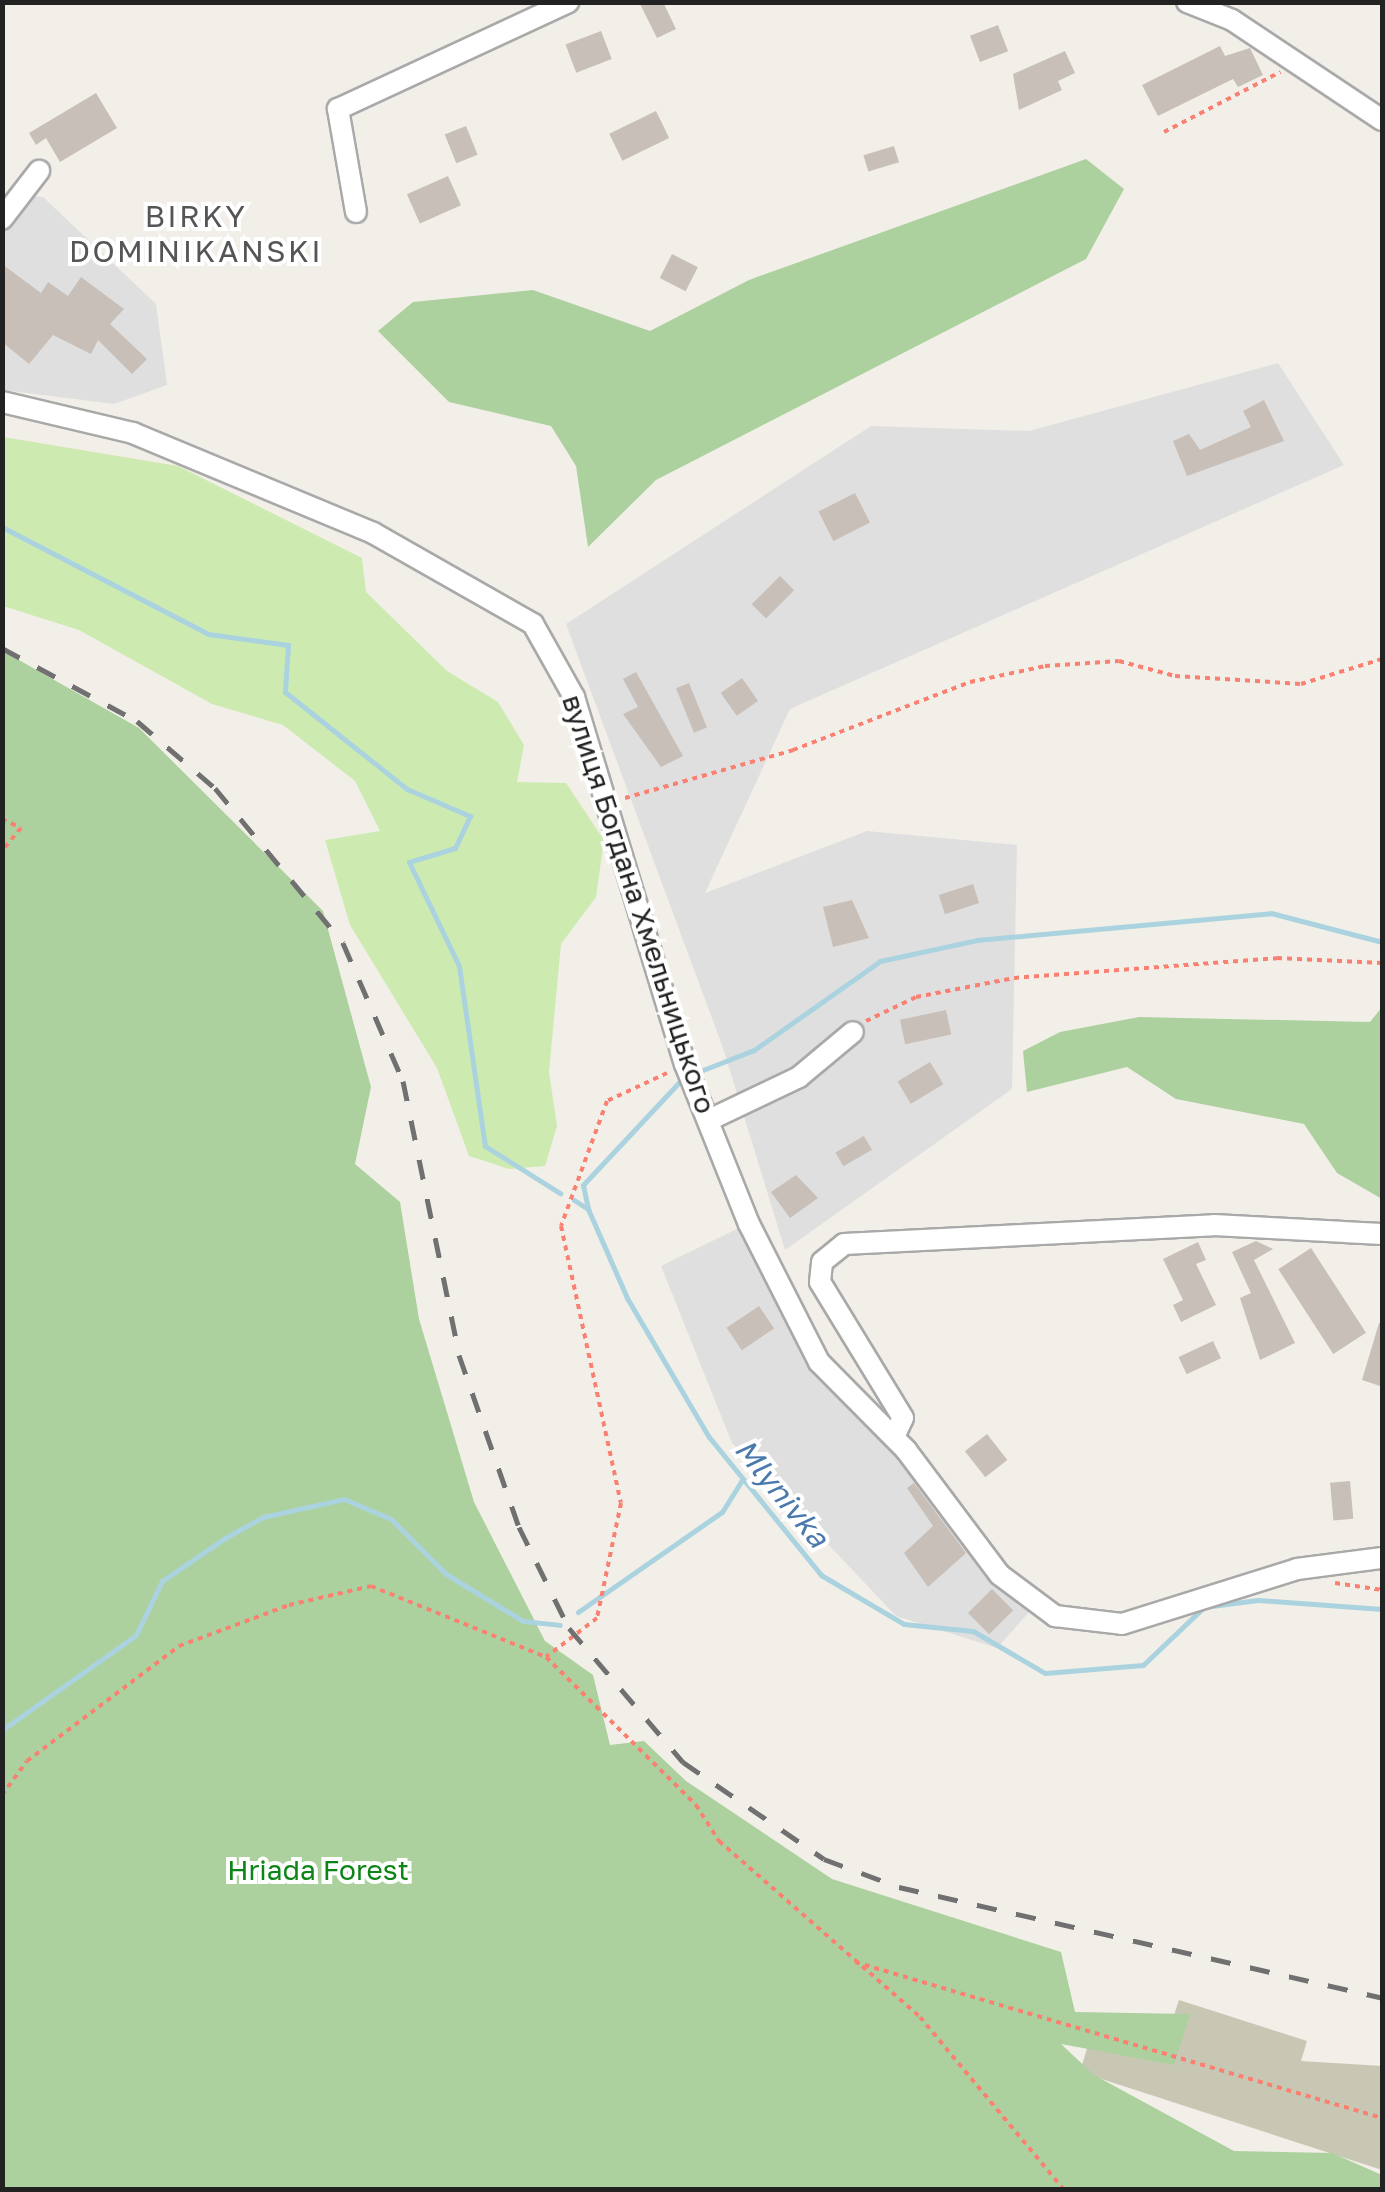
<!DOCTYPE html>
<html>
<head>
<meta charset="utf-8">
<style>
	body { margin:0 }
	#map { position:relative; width:1385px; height:2192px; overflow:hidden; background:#f2efe9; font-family:"Golos Text",sans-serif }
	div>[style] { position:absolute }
	.residential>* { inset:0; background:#e0dfdf }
	.construction>* { inset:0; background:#c7c7b4 }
	.grass>* { inset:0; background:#cdebb0 }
	.forest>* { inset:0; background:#add19e }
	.stream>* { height:5px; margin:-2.5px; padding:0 2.5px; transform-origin:2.5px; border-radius:2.5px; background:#aad3df }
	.building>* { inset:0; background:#c7bfb8; transform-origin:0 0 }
	.path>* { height:4px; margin-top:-2px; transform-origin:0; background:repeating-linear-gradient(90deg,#fa8072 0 5px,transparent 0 10px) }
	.roads { filter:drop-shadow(2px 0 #a9a9a9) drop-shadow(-2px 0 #a9a9a9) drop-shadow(0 2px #a9a9a9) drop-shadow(0 -2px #a9a9a9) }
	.minor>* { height:20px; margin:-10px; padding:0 10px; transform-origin:10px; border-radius:10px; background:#fff }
	.rail>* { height:5px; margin-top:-2.5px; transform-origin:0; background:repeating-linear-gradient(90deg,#707070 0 20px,transparent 0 40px) }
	span { translate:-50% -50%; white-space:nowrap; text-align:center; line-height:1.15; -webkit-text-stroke:8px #fff; paint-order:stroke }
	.street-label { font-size:28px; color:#222 }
	.park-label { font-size:28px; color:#0c8416 }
	.neighbourhood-label { font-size:30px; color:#555; letter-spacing:2.5px }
	.water-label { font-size:30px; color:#4a7aab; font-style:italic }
	.frame { position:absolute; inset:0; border:5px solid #222; pointer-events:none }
</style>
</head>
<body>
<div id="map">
	<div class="residential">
		<i style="clip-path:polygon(3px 194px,43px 197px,156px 304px,167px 385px,114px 404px,3px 390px)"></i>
		<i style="clip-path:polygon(1278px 363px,1344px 465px,790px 709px,705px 893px,867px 831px,1017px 845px,1012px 1089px,785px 1250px,723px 1048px,566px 624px,871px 426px,1029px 431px)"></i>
		<i style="clip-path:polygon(745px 1225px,825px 1386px,906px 1452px,1030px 1611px,997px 1648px,896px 1616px,732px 1443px,661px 1266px)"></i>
	</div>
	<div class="construction">
		<i style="clip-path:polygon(1179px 2000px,1307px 2041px,1301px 2061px,1382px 2066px,1382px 2170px,1080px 2072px,1090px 2038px,1163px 2048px)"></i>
	</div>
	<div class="grass">
		<i style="clip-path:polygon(3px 437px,178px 466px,362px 558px,366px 592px,447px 671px,498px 702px,524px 745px,517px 782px,566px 783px,604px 840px,596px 897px,561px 944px,549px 1072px,557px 1126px,545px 1166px,509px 1169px,469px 1156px,437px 1068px,350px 925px,325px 840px,380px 831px,355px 781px,283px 725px,212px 704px,79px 630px,3px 606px)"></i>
	</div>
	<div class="forest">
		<i style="clip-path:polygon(1086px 159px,1124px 189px,1086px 259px,656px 480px,588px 547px,576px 466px,551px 426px,449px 402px,378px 331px,413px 302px,533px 290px,650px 331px,749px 280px)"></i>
		<i style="clip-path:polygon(3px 651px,139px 728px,323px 911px,371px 1087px,355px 1164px,400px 1202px,419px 1319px,474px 1502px,545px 1641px,593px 1675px,610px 1745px,644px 1741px,686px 1781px,832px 1879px,1061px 1952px,1075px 2012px,1190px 2014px,1174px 2065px,1061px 2044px,1094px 2075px,1234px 2151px,1332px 2153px,1382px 2175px,1382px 2189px,3px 2189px)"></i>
		<i style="clip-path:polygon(1382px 1007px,1382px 1199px,1337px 1173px,1304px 1124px,1176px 1099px,1127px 1067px,1027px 1092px,1023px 1051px,1060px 1032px,1139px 1017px,1370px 1022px)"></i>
	</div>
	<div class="stream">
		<i style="left:2px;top:527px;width:232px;rotate:27.4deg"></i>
		<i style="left:208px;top:634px;width:81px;rotate:7.8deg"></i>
		<i style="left:288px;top:645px;width:47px;rotate:93.7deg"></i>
		<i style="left:285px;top:692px;width:156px;rotate:38.5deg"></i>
		<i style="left:407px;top:789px;width:69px;rotate:23.2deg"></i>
		<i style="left:470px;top:816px;width:35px;rotate:115deg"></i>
		<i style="left:455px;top:848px;width:48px;rotate:163.1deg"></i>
		<i style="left:409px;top:862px;width:115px;rotate:64.3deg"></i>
		<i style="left:459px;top:966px;width:182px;rotate:81.8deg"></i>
		<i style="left:485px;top:1146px;width:89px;rotate:32.1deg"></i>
		<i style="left:703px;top:1070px;width:55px;rotate:-21.4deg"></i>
		<i style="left:754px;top:1050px;width:154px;rotate:-35.2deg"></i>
		<i style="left:880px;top:961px;width:99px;rotate:-12.2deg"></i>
		<i style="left:977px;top:940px;width:295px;rotate:-5.2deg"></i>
		<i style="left:1271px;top:913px;width:115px;rotate:14.6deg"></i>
		<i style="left:684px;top:1077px;width:148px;rotate:133.1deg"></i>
		<i style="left:583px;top:1185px;width:25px;rotate:78deg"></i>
		<i style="left:588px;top:1209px;width:97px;rotate:66.3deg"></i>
		<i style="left:627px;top:1298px;width:161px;rotate:59.5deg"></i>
		<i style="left:709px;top:1437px;width:178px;rotate:50.9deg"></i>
		<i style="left:821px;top:1575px;width:96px;rotate:30.6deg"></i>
		<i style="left:904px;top:1624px;width:69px;rotate:5.8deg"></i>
		<i style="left:973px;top:1631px;width:83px;rotate:30.3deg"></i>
		<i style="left:1045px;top:1673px;width:98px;rotate:-4.7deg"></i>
		<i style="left:1143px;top:1665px;width:84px;rotate:-43.6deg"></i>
		<i style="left:1204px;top:1607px;width:54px;rotate:-7.4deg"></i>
		<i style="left:1258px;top:1600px;width:124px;rotate:4.2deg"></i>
		<i style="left:574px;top:1200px;width:17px;rotate:33deg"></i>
		<i style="left:578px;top:1612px;width:175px;rotate:-34.8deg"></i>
		<i style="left:722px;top:1512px;width:36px;rotate:-58deg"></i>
		<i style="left:2px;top:1730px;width:164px;rotate:-35.3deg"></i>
		<i style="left:136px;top:1635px;width:60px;rotate:-64.3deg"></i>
		<i style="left:162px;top:1581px;width:76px;rotate:-34.3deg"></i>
		<i style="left:225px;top:1538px;width:43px;rotate:-28.9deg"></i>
		<i style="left:263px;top:1517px;width:83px;rotate:-12.5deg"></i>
		<i style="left:344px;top:1499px;width:51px;rotate:23.1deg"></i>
		<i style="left:391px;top:1519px;width:78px;rotate:45deg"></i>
		<i style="left:446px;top:1574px;width:90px;rotate:31.4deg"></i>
		<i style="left:523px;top:1621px;width:37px;rotate:6deg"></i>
	</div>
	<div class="building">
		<i style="clip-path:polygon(639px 2px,663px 2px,676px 29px,657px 38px)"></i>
		<i style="left:998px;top:25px;width:28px;height:30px;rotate:69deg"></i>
		<i style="left:601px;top:31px;width:30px;height:38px;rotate:69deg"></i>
		<i style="clip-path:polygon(1220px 46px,1225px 56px,1250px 48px,1263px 75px,1238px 87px,1233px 79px,1158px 116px,1142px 85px)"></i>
		<i style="clip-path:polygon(1065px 51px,1075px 73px,1058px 81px,1062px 90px,1019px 110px,1013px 74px)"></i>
		<i style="clip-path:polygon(96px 93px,117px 128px,60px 162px,46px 138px,36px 145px,29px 133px)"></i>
		<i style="left:656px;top:111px;width:30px;height:52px;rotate:64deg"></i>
		<i style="left:466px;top:126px;width:31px;height:23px;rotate:68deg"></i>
		<i style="left:894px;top:146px;width:17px;height:32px;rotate:73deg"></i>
		<i style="left:448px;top:176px;width:32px;height:45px;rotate:66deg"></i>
		<i style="left:672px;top:254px;width:29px;height:27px;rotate:27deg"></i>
		<i style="clip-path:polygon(2px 264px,41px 293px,48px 282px,68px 296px,81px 277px,124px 309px,110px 324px,147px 359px,132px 374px,98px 340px,91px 354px,53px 335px,29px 364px,2px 342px)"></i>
		<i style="clip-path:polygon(1264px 400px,1284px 441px,1187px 476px,1173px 441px,1189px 434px,1200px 450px,1251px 427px,1243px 411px)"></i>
		<i style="left:855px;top:493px;width:33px;height:41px;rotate:63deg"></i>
		<i style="left:780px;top:576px;width:20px;height:40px;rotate:45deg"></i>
		<i style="clip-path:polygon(636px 672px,683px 756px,661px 767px,623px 714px,638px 707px,623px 679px)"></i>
		<i style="left:742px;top:678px;width:28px;height:26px;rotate:55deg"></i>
		<i style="left:689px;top:683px;width:48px;height:14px;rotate:68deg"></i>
		<i style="left:973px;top:884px;width:20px;height:36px;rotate:72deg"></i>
		<i style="clip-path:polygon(852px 900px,869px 938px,833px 947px,823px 907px)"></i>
		<i style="left:946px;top:1010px;width:25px;height:47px;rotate:78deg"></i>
		<i style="left:930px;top:1062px;width:26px;height:38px;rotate:59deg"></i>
		<i style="left:864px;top:1136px;width:16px;height:33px;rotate:60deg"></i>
		<i style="clip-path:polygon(796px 1175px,818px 1198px,790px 1218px,771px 1192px)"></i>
		<i style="clip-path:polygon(1256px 1241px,1273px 1249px,1254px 1260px,1295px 1343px,1260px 1360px,1240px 1298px,1251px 1293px,1232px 1252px)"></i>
		<i style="clip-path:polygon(1198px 1242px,1206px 1260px,1196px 1264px,1216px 1305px,1181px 1322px,1173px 1305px,1183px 1300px,1163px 1259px)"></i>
		<i style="left:1311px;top:1248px;width:101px;height:39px;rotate:57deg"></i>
		<i style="left:759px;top:1306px;width:27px;height:39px;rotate:56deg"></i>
		<i style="clip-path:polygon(1379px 1323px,1382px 1323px,1380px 1386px,1362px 1380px)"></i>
		<i style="left:1213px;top:1341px;width:19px;height:38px;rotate:65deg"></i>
		<i style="left:987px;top:1434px;width:33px;height:28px;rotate:52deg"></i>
		<i style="left:1350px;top:1481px;width:38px;height:20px;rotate:85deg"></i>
		<i style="clip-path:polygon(914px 1483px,966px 1553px,928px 1587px,904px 1553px,933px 1526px,907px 1488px)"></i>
		<i style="left:992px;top:1589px;width:30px;height:34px;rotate:45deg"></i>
	</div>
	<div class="path">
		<i style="left:1164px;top:132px;width:131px;rotate:-27.3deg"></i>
		<i style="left:625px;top:798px;width:175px;rotate:-15.9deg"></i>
		<i style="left:793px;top:750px;width:190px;rotate:-21deg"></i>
		<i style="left:970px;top:682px;width:77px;rotate:-12deg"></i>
		<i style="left:1045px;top:666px;width:74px;rotate:-3.9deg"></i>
		<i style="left:1119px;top:661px;width:58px;rotate:15deg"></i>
		<i style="left:1175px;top:676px;width:126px;rotate:3.6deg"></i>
		<i style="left:1301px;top:684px;width:85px;rotate:-17.2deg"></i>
		<i style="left:2px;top:819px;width:21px;rotate:25deg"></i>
		<i style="left:21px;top:828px;width:30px;rotate:130deg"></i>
		<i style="left:866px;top:1021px;width:55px;rotate:-25.6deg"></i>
		<i style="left:916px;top:997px;width:100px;rotate:-11deg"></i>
		<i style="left:1014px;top:978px;width:264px;rotate:-4.3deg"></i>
		<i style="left:1277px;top:958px;width:105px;rotate:2.7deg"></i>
		<i style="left:667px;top:1073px;width:66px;rotate:155deg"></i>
		<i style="left:607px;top:1101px;width:133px;rotate:110.2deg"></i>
		<i style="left:561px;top:1226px;width:283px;rotate:77.8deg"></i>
		<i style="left:621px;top:1503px;width:117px;rotate:101.8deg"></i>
		<i style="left:597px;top:1618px;width:64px;rotate:142.6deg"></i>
		<i style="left:546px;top:1657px;width:211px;rotate:44.6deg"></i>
		<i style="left:696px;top:1805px;width:43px;rotate:57.4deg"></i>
		<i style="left:719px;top:1841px;width:267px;rotate:41.2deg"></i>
		<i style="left:920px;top:2017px;width:225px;rotate:50.2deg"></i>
		<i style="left:1335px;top:1583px;width:48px;rotate:8.5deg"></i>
		<i style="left:2px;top:1795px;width:42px;rotate:-53.7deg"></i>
		<i style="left:27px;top:1761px;width:191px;rotate:-37.1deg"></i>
		<i style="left:179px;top:1646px;width:117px;rotate:-20.4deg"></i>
		<i style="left:289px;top:1605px;width:84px;rotate:-13deg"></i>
		<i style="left:371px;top:1586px;width:189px;rotate:22.1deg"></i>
		<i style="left:855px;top:1962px;width:550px;rotate:16.49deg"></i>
	</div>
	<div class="roads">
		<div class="minor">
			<i style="left:1187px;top:2px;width:48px;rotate:21.8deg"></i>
			<i style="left:1232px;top:20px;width:180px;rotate:33.7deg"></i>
			<i style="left:356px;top:212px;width:105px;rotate:-99.9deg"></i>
			<i style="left:338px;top:109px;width:254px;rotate:-24.9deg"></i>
			<i style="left:2px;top:219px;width:61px;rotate:-52.4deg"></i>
			<i style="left:2px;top:402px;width:135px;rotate:13.3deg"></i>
			<i style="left:133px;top:433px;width:260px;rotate:22.6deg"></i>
			<i style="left:373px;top:533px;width:184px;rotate:29.6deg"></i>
			<i style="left:533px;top:624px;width:84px;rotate:60.7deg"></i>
			<i style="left:574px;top:697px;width:383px;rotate:73.2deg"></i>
			<i style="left:685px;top:1064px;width:172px;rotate:68.2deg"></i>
			<i style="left:749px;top:1224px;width:155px;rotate:63.1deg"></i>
			<i style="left:819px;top:1362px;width:124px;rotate:45.3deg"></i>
			<i style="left:906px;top:1450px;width:156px;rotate:53.1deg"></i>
			<i style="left:1000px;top:1575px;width:69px;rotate:36.7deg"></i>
			<i style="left:1055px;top:1616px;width:67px;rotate:6.8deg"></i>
			<i style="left:1122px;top:1624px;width:183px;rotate:-17.4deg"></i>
			<i style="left:1297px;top:1569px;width:86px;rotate:-7.4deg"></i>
			<i style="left:709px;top:1120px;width:100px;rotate:-25.5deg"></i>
			<i style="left:799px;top:1077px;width:70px;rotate:-39.8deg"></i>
			<i style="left:894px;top:1437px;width:21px;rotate:-65deg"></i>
			<i style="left:903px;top:1418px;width:159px;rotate:-121.4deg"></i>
			<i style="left:820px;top:1282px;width:20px;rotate:-84deg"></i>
			<i style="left:822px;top:1262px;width:28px;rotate:-39deg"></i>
			<i style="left:844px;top:1244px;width:370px;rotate:-2.9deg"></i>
			<i style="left:1214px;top:1225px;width:168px;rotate:3.1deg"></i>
		</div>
	</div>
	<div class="rail">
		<i style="left:2px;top:648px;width:153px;rotate:28.4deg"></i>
		<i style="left:137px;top:721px;width:103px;rotate:40.7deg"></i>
		<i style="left:215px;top:788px;width:201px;rotate:50.4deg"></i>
		<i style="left:343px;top:943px;width:150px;rotate:66.5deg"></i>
		<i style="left:403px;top:1081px;width:280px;rotate:78.4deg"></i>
		<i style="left:459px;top:1355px;width:182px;rotate:70.8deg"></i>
		<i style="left:519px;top:1527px;width:113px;rotate:63.7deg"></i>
		<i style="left:569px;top:1628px;width:176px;rotate:49.6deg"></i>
		<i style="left:683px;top:1762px;width:171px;rotate:34.5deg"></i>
		<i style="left:824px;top:1859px;width:80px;rotate:20.5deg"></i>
		<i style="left:899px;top:1887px;width:496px;rotate:12.9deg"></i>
	</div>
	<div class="street-label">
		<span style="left:639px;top:904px;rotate:72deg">вулиця Богдана Хмельницького</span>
	</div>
	<div class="park-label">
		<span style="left:318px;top:1870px">Hriada Forest</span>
	</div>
	<div class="neighbourhood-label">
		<span style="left:196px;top:233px">BIRKY<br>DOMINIKANSKI</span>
	</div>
	<div class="water-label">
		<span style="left:782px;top:1493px;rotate:51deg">Mlynivka</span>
	</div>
	<div class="frame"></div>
</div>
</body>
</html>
